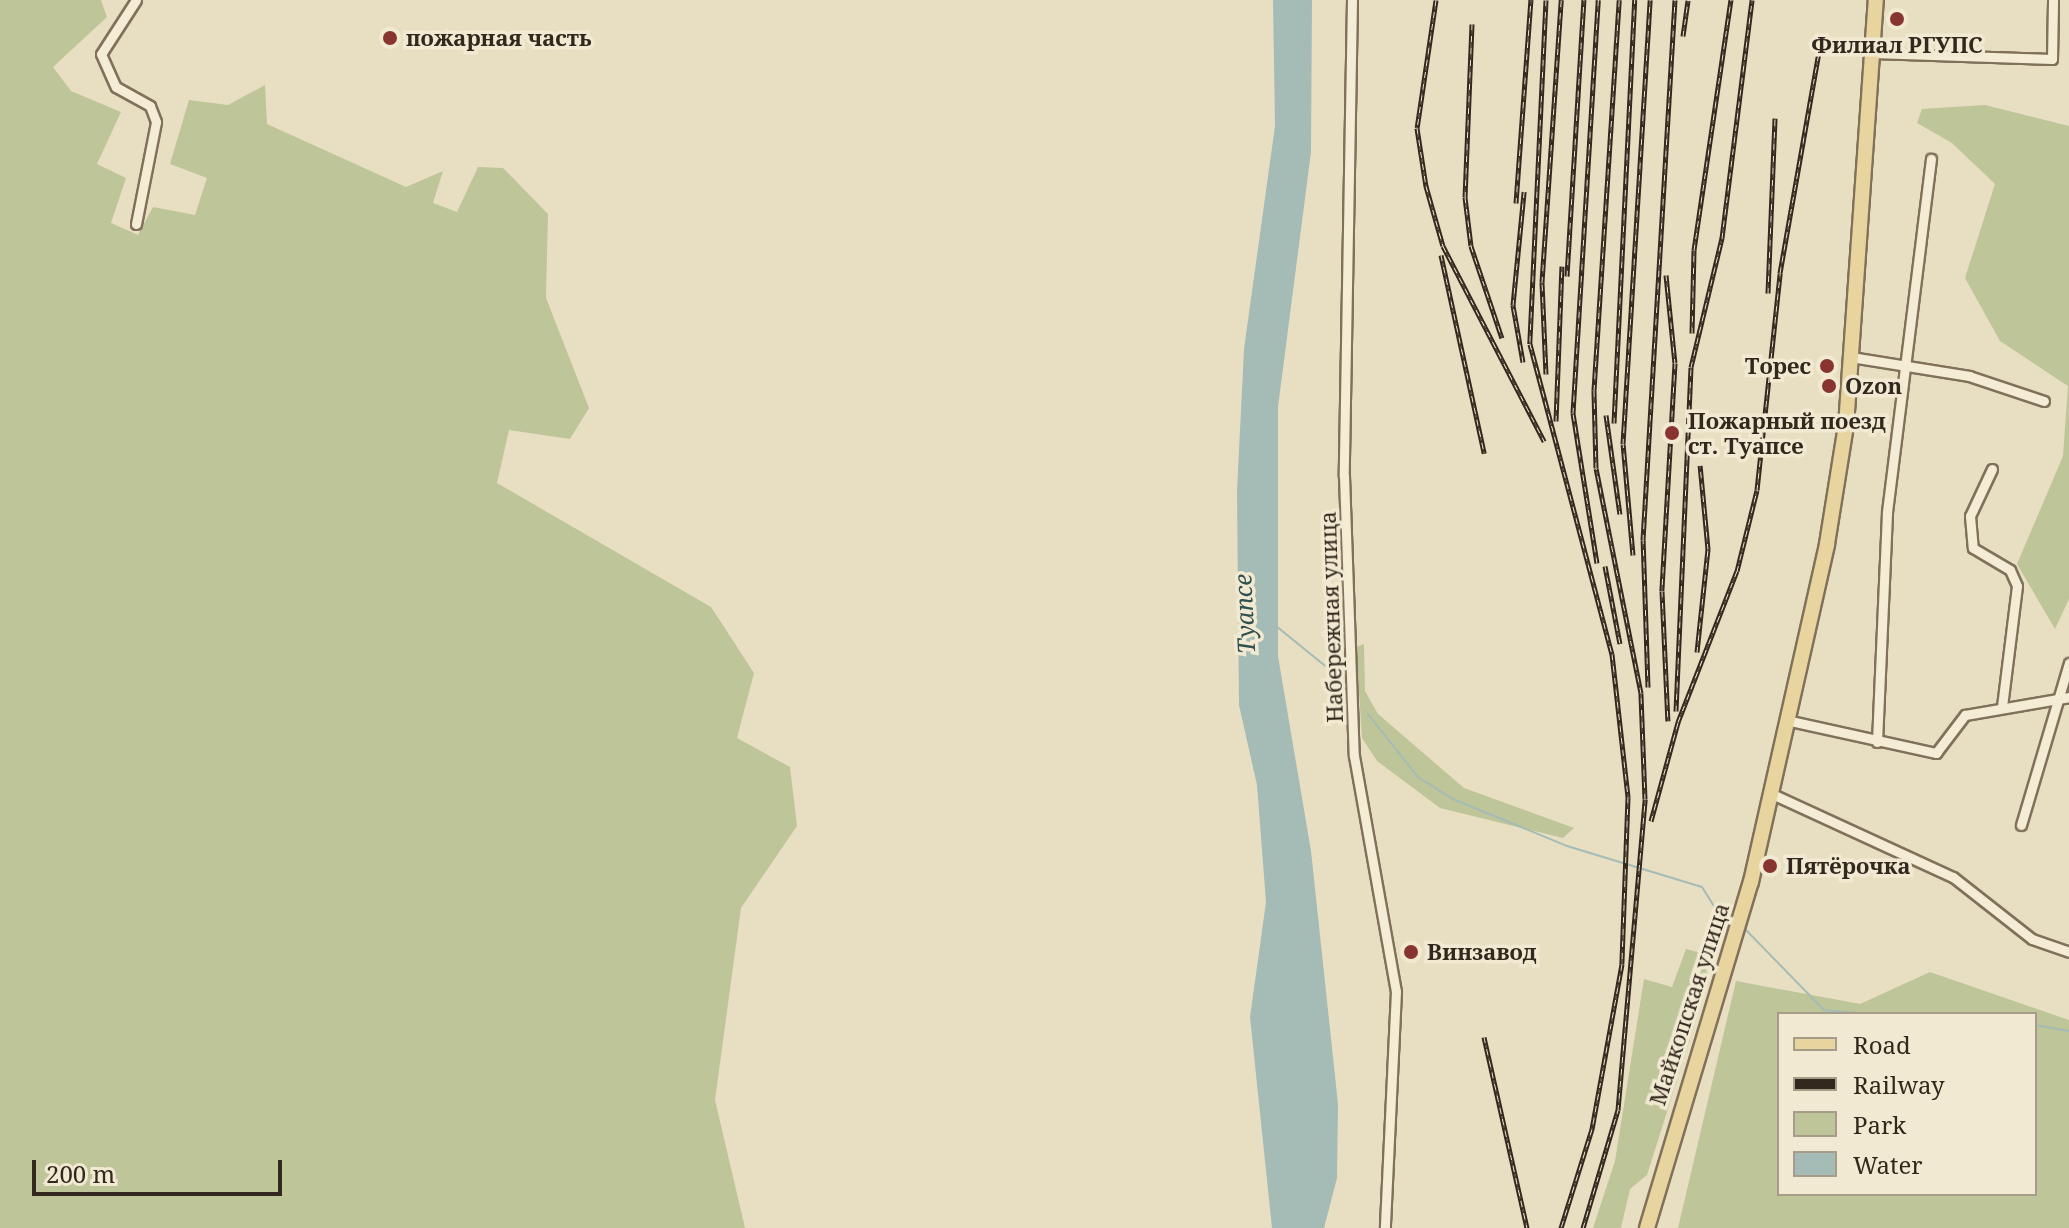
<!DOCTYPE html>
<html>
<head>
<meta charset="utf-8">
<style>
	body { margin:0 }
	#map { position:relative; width:2069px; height:1228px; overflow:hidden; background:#e8dfc2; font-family:"Noto Serif",serif }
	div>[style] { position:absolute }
	.green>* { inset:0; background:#bec598 }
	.water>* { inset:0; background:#a4bbb6 }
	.stream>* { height:2px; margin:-1px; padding:0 1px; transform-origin:1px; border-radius:1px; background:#a4bbb6 }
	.roads { filter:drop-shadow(2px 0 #80715b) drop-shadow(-2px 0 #80715b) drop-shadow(0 2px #80715b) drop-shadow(0 -2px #80715b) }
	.minor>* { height:9px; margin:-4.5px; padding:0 4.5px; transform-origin:4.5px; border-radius:4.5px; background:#f4ecd4 }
	.primary>* { height:14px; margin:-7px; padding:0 7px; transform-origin:7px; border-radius:7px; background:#e8d49e }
	.rail>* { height:5px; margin-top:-2.5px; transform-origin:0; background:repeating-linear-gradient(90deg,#f1e9d1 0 6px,#32281e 0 12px); box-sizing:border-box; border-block:2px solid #32281e }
	.dots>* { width:22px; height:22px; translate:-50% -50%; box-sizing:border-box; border:4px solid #f1e9d1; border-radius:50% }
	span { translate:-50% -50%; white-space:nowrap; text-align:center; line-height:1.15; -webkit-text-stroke:7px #f1e9d1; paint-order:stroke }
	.poi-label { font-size:22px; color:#32281e; font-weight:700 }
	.left { translate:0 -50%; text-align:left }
	.right { translate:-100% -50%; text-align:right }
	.street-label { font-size:22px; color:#32281e }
	.water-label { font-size:24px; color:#2f504f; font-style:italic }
	.legend { position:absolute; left:1777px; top:1012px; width:260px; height:184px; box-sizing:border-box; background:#f1e9d1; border:2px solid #a59c89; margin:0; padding:10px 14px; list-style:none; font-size:24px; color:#32281e }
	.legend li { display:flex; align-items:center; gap:16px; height:40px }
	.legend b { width:40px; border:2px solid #a59c89 }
	.scale { position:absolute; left:32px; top:1160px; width:250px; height:36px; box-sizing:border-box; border:4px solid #32281e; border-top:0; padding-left:10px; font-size:24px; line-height:28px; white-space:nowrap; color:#32281e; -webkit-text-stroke:6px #f1e9d1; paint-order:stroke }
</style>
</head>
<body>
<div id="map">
	<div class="green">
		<i style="clip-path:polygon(0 0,101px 0,107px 17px,53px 67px,71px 91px,121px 112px,97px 164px,126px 178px,111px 223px,138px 235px,153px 207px,195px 215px,207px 178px,170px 164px,189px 100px,228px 105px,265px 85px,267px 124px,406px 187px,443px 171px,433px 203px,457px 212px,478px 167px,503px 168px,548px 214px,546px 298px,589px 408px,570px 439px,509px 430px,497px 483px,711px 607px,754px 673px,737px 738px,790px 767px,797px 826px,741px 908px,715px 1100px,745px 1228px,0 1228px)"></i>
		<i style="clip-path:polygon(1985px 105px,2069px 126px,2069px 599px,2055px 629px,2017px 564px,2063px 456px,2068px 386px,2000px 341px,1965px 278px,1995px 184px,1952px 143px,1917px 123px,1922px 109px)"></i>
		<i style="clip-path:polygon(1364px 644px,1365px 691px,1378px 714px,1464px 788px,1574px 828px,1563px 838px,1440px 808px,1377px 761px,1362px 738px,1356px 647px)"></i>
		<i style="clip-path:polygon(1686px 949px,1701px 953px,1709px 980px,1647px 1175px,1630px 1189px,1621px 1228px,1593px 1228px,1615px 1161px,1644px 979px,1672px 987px)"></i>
		<i style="clip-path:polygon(evenodd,1930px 972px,2069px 1020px,2069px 1228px,1678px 1228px,1736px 981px,1860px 1004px,1930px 972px,1779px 1014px,2035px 1014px,2035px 1194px,1779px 1194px,1779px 1014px)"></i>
	</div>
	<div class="water">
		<i style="clip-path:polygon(1273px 0,1312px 0,1311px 152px,1278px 407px,1278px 656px,1311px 851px,1338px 1104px,1337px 1178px,1324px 1228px,1272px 1228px,1250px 1017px,1266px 902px,1257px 785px,1239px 705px,1237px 491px,1244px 349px,1275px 126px)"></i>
	</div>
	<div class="stream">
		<i style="left:1276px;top:626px;width:75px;rotate:39deg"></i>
		<i style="left:1368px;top:714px;width:80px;rotate:51.6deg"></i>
		<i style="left:1418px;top:777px;width:41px;rotate:32.2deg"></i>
		<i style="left:1453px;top:799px;width:123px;rotate:22.4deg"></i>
		<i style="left:1567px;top:846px;width:141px;rotate:16.9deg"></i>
		<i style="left:1702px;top:887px;width:34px;rotate:58deg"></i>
		<i style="left:1720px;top:916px;width:14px;rotate:25deg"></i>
		<i style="left:1742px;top:926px;width:117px;rotate:45.7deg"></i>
		<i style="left:1824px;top:1010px;width:43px;rotate:5.3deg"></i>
		<i style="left:2035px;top:1025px;width:35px;rotate:10deg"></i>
	</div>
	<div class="roads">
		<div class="minor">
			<i style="left:136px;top:0;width:64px;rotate:122.9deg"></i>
			<i style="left:101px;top:54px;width:36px;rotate:66deg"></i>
			<i style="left:116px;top:87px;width:39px;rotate:29deg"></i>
			<i style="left:150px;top:106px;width:17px;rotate:69deg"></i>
			<i style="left:156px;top:122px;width:104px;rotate:101.1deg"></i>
			<i style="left:1352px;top:0;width:476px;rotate:91deg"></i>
			<i style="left:1344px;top:476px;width:280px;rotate:88deg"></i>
			<i style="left:1354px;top:756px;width:239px;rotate:79.9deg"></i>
			<i style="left:1396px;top:991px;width:237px;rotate:92.7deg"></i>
			<i style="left:1873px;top:53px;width:179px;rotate:1.9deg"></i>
			<i style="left:2052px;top:59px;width:59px;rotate:-89deg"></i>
			<i style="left:1851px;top:357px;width:120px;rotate:9.1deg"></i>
			<i style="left:1969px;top:376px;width:79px;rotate:18.4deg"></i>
			<i style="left:1992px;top:469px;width:52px;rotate:115.1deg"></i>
			<i style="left:1970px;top:516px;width:32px;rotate:85deg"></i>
			<i style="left:1973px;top:548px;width:43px;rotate:30.7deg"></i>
			<i style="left:2010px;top:570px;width:17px;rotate:66deg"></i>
			<i style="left:2017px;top:586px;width:121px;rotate:97.1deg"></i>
			<i style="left:1786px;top:720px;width:154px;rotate:12.4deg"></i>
			<i style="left:1936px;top:753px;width:48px;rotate:-52.7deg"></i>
			<i style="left:1965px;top:715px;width:106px;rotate:-9.8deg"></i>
			<i style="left:1877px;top:742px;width:230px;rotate:-87.5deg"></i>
			<i style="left:1887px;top:512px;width:356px;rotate:-82.9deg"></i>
			<i style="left:1770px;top:793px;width:201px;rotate:24.7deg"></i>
			<i style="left:1953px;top:877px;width:100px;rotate:38.1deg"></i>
			<i style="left:2032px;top:939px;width:39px;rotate:19deg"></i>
			<i style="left:2021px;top:825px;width:169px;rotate:-73.5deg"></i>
		</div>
		<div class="primary">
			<i style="left:1647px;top:1228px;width:361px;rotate:-73.3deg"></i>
			<i style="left:1751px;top:882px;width:346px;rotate:-77.3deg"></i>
			<i style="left:1827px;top:544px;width:120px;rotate:-80.9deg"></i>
			<i style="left:1846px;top:426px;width:427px;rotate:-86deg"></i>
		</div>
	</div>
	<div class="rail">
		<i style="left:1436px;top:0;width:129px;rotate:98.4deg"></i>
		<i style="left:1417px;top:128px;width:59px;rotate:81.2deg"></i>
		<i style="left:1426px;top:186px;width:62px;rotate:74.2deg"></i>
		<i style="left:1443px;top:246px;width:220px;rotate:62.6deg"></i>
		<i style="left:1546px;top:0;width:344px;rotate:92.7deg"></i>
		<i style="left:1530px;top:344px;width:321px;rotate:75.2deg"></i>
		<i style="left:1612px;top:654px;width:144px;rotate:83.6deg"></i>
		<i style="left:1628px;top:797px;width:167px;rotate:92.1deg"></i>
		<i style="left:1622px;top:964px;width:168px;rotate:100.3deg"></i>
		<i style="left:1592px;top:1129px;width:104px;rotate:107.4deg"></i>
		<i style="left:1472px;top:24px;width:173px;rotate:92.3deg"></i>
		<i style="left:1465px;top:197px;width:49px;rotate:83deg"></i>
		<i style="left:1471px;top:246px;width:97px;rotate:71.4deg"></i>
		<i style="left:1683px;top:36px;width:36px;rotate:-82deg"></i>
		<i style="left:1516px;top:203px;width:204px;rotate:-85.8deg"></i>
		<i style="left:1441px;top:255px;width:203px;rotate:77.7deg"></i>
		<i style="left:1666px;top:275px;width:88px;rotate:84.2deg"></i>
		<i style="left:1675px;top:363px;width:228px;rotate:93.3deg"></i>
		<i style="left:1662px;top:591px;width:130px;rotate:87.4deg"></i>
		<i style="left:1567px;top:276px;width:277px;rotate:-86.5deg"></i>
		<i style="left:1768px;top:293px;width:175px;rotate:-87.7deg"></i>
		<i style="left:1692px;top:333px;width:83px;rotate:-88.6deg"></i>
		<i style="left:1694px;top:250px;width:253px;rotate:-81.6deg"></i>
		<i style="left:1523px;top:362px;width:58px;rotate:-100deg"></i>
		<i style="left:1513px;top:305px;width:114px;rotate:-84.4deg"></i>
		<i style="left:1546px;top:374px;width:92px;rotate:-92.5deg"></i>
		<i style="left:1542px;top:282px;width:283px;rotate:-86.1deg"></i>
		<i style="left:1606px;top:415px;width:100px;rotate:82deg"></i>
		<i style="left:1556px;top:421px;width:155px;rotate:-87.8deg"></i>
		<i style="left:1614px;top:423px;width:424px;rotate:-87.2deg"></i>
		<i style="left:1633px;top:555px;width:111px;rotate:-95.1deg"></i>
		<i style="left:1623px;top:444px;width:445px;rotate:-86.5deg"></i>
		<i style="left:1597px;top:563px;width:152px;rotate:-99.1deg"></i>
		<i style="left:1573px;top:413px;width:414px;rotate:-86.5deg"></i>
		<i style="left:1605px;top:566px;width:79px;rotate:79.1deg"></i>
		<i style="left:1697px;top:652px;width:104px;rotate:-83.9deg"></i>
		<i style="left:1708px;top:549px;width:84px;rotate:-95.4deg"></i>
		<i style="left:1648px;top:687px;width:147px;rotate:-91.9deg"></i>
		<i style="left:1643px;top:540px;width:541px;rotate:-86.61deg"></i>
		<i style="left:1676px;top:711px;width:344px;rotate:-87.5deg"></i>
		<i style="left:1691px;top:367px;width:133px;rotate:-76.5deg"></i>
		<i style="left:1722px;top:238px;width:240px;rotate:-82.8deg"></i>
		<i style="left:1651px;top:821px;width:103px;rotate:-74.7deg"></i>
		<i style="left:1678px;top:722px;width:162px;rotate:-68.7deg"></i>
		<i style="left:1737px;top:571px;width:83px;rotate:-76.1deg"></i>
		<i style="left:1757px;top:490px;width:218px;rotate:-83.9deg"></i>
		<i style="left:1780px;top:273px;width:230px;rotate:-80deg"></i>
		<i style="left:1484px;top:1037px;width:196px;rotate:77.3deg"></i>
		<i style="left:1583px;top:1228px;width:123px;rotate:-73.5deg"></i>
		<i style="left:1618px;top:1110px;width:312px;rotate:-85deg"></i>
		<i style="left:1645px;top:799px;width:106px;rotate:-92.2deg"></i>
		<i style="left:1641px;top:693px;width:229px;rotate:-101.3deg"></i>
		<i style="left:1596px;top:468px;width:78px;rotate:-91.5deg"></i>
		<i style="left:1594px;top:390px;width:391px;rotate:-86.3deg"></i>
	</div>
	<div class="dots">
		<i style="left:1897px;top:19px;background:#883532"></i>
		<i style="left:390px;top:38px;background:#883532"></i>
		<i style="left:1827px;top:366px;background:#883532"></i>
		<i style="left:1829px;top:386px;background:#883532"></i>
		<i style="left:1672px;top:433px;background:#883532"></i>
		<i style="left:1770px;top:866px;background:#883532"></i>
		<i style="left:1411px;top:952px;background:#883532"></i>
	</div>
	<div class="poi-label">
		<span class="left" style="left:406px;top:38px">пожарная часть</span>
		<span style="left:1897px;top:45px">Филиал РГУПС</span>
		<span class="right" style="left:1811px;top:366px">Торес</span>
		<span class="left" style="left:1845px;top:386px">Ozon</span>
		<span class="left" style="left:1688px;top:433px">Пожарный поезд<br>ст. Туапсе</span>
		<span class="left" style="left:1786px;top:866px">Пятёрочка</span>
		<span class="left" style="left:1427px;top:952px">Винзавод</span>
	</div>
	<div class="street-label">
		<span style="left:1331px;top:617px;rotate:-92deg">Набережная улица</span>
		<span style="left:1689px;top:1004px;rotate:-72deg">Майкопская улица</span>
	</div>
	<div class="water-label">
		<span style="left:1244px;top:614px;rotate:-93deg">Туапсе</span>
	</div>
	<ul class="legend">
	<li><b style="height:10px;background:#e8d49e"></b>Road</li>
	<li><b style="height:10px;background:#32281e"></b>Railway</li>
	<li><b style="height:22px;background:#bec598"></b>Park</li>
	<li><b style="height:22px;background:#a4bbb6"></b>Water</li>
	</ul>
	<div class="scale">200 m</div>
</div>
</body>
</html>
